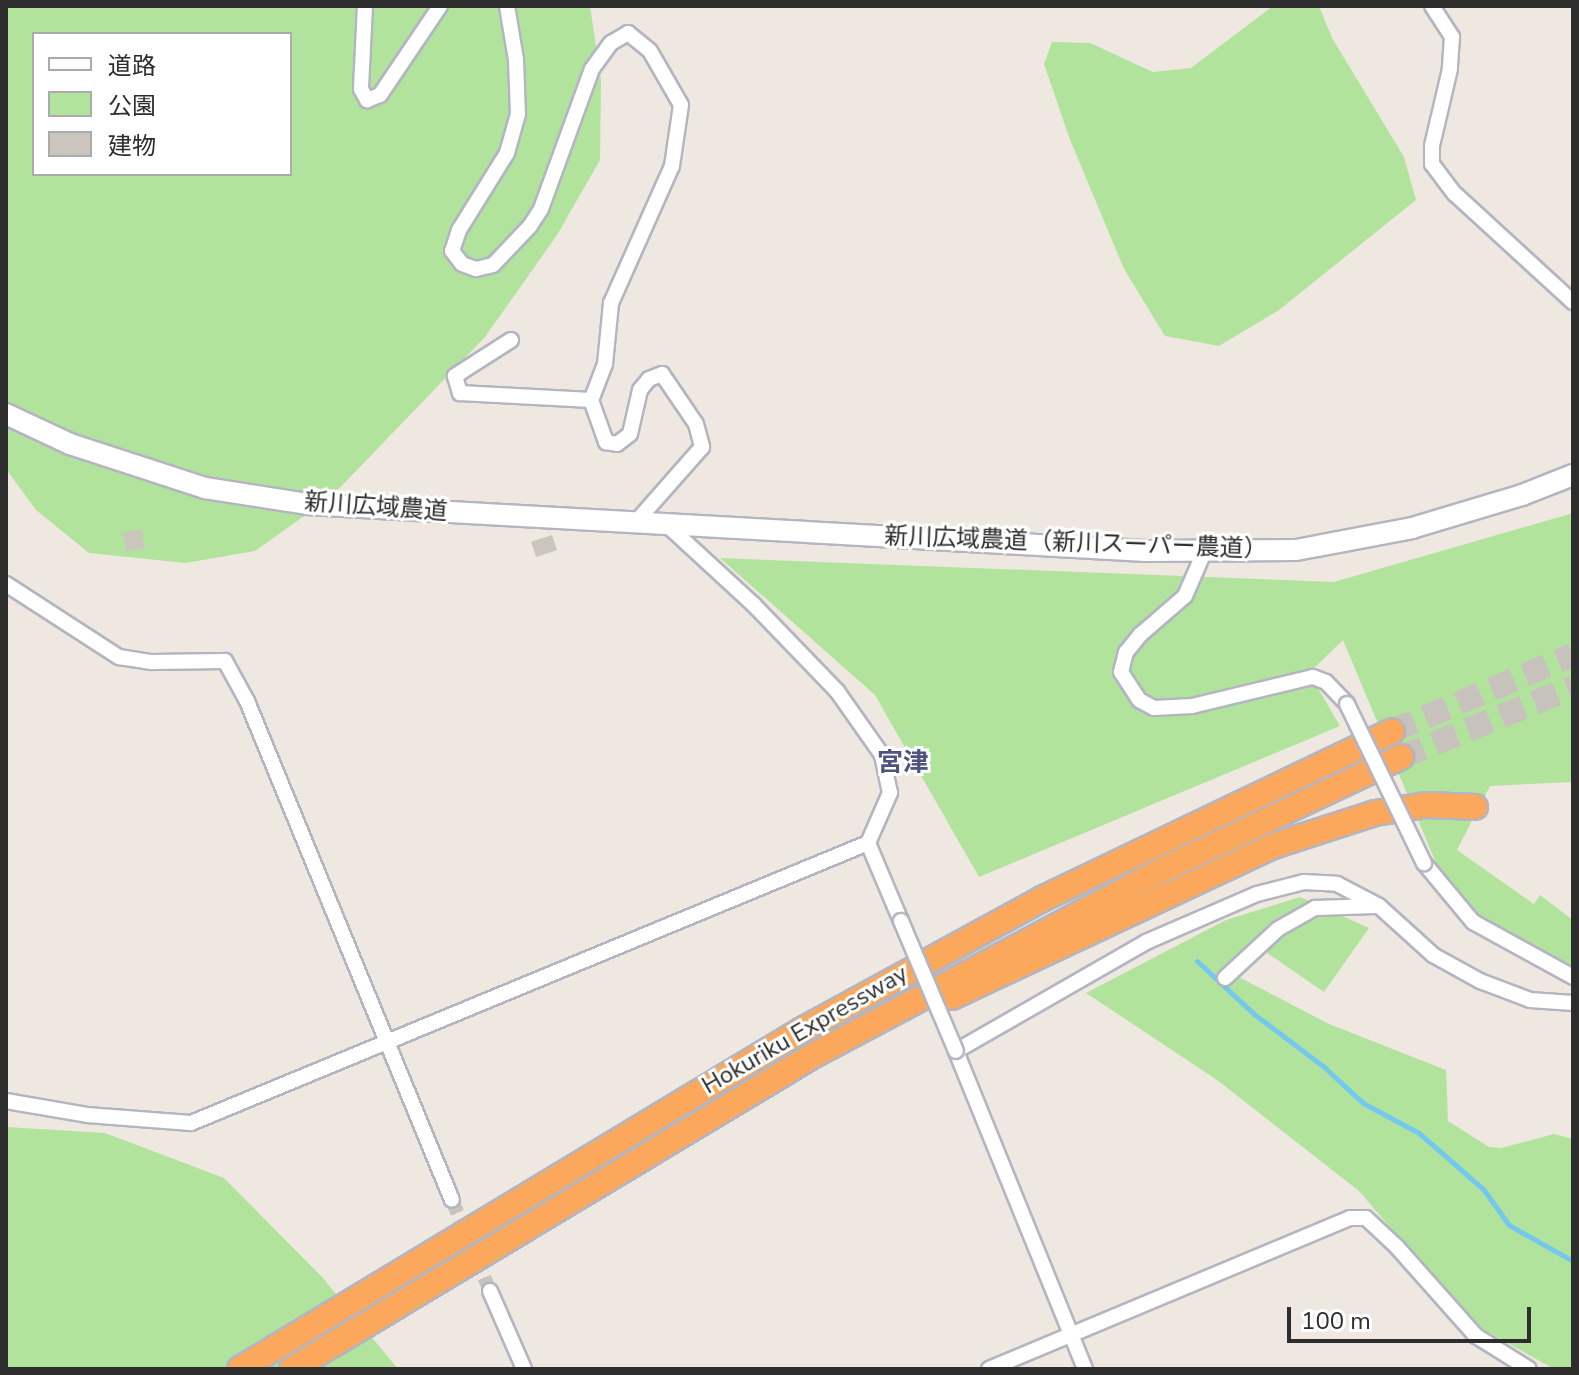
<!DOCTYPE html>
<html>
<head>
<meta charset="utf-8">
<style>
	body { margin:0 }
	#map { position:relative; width:1579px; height:1375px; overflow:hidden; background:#eee8e0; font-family:"Nunito Sans","Noto Sans JP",sans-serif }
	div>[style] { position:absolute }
	.green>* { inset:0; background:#b2e39d }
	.stream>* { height:5px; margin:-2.5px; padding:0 2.5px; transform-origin:2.5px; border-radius:2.5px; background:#75c8ed }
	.building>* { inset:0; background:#cac6be; transform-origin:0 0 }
	.street-tunnel>* { height:14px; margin-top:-7px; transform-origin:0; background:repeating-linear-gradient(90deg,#c7c3bc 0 14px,transparent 0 21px) }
	.highway-tunnel>* { height:24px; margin-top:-12px; transform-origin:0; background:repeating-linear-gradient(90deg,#c7c3bc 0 24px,transparent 0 36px) }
	.roads { filter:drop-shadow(2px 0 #b3b5c0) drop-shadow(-2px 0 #b3b5c0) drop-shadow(0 2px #b3b5c0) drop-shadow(0 -2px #b3b5c0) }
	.street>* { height:14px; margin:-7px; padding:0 7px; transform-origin:7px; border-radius:7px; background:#fff }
	.secondary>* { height:20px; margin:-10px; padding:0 10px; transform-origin:10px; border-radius:10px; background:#fff }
	.highway>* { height:24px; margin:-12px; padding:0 12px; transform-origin:12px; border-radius:12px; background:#fba85d }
	.bridges { filter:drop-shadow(2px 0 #b3b5c0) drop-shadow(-2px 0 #b3b5c0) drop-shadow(0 2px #b3b5c0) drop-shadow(0 -2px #b3b5c0) }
	.street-bridge>* { height:14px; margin:-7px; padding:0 7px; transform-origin:7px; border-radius:7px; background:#fff }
	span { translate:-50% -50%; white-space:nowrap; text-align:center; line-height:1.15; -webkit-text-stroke:6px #fff; paint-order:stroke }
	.street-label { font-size:24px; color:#2d2d2d }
	.neighbourhood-label { font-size:26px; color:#4d547d; font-weight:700 }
	.frame { position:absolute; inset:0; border:8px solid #2d2d2d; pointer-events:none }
	.legend { position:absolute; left:32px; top:32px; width:260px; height:144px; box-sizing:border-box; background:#fff; border:2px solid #ababab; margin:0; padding:10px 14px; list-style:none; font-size:24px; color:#2d2d2d }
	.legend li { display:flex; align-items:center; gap:16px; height:40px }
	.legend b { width:40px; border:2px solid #ababab }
	.scale { position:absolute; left:1287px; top:1307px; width:244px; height:36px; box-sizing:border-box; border:4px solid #2d2d2d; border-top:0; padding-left:10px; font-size:24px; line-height:28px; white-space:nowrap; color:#2d2d2d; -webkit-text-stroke:6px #fff; paint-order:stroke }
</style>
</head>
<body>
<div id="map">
	<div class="green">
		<i style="clip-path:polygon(evenodd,6px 6px,590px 6px,601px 80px,600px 160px,557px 235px,485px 337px,331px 497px,255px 551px,185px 563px,89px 553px,36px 510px,6px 469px,6px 6px,34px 34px,290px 34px,290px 174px,34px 174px,34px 34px)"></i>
		<i style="clip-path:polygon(1273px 6px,1319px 6px,1332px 38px,1404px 157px,1416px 200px,1279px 310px,1219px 346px,1165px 336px,1124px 269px,1069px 137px,1044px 64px,1052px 42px,1090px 43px,1153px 72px,1191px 68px)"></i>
		<i style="clip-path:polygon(1573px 513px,1573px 782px,1490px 786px,1457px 850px,1534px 904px,1540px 895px,1573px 920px,1573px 983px,1520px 956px,1459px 918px,1343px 640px,1309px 673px,1340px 726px,979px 877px,875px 695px,720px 558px,1334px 582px)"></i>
		<i style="clip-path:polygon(1300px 897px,1369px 928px,1324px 992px,1254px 944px,1229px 972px,1329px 1024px,1446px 1070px,1448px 1121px,1489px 1147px,1501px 1148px,1554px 1134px,1573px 1139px,1573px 1369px,1554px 1369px,1472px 1323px,1359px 1191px,1217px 1080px,1086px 993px,1226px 920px)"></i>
		<i style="clip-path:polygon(6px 1127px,105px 1133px,224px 1178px,322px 1277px,398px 1369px,6px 1369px)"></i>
	</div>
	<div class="stream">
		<i style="left:1197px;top:961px;width:78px;rotate:42.9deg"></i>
		<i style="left:1254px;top:1014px;width:88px;rotate:37.1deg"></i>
		<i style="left:1324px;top:1067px;width:53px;rotate:42.7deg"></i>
		<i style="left:1363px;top:1103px;width:64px;rotate:28.2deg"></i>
		<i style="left:1419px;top:1133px;width:86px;rotate:41.2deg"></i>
		<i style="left:1484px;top:1190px;width:43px;rotate:54.5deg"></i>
		<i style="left:1509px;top:1225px;width:73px;rotate:29.4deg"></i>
	</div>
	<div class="building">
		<i style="left:141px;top:529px;width:19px;height:19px;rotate:78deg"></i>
		<i style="left:552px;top:535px;width:16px;height:22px;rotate:72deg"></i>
	</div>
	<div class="street-tunnel">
		<i style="left:452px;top:1200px;width:99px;rotate:67.3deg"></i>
	</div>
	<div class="highway-tunnel">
		<i style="left:1392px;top:731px;width:196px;rotate:-22.8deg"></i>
		<i style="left:1401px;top:757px;width:186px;rotate:-22.1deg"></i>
	</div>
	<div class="roads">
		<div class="street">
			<i style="left:365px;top:6px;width:83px;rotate:92.8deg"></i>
			<i style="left:361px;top:89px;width:13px;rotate:61deg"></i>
			<i style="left:367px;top:100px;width:14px;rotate:-21deg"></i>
			<i style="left:380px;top:95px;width:107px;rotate:-56deg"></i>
			<i style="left:507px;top:6px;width:55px;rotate:80.5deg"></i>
			<i style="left:516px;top:60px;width:54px;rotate:87.9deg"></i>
			<i style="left:518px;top:114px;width:41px;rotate:105.8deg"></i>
			<i style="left:507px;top:153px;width:91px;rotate:121.9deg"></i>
			<i style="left:459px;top:230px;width:22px;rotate:108deg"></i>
			<i style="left:452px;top:251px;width:16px;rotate:52deg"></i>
			<i style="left:462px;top:264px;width:15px;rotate:20deg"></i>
			<i style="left:476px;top:269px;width:17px;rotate:-13deg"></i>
			<i style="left:493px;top:265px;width:54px;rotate:-46.5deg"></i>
			<i style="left:530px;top:226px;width:20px;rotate:-57deg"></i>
			<i style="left:541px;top:209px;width:149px;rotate:-70deg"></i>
			<i style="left:592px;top:69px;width:32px;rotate:-54deg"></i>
			<i style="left:611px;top:43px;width:20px;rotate:-30deg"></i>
			<i style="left:628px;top:33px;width:28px;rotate:39deg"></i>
			<i style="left:650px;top:51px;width:62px;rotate:60.1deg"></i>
			<i style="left:681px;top:105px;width:62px;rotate:98.4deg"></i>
			<i style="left:672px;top:166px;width:150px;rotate:114deg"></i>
			<i style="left:611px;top:303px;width:61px;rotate:95.6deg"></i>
			<i style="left:605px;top:364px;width:39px;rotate:111deg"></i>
			<i style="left:591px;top:400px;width:45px;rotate:70.3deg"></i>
			<i style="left:606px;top:442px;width:11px;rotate:10deg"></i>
			<i style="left:617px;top:444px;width:16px;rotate:-38deg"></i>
			<i style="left:630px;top:434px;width:45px;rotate:-77.2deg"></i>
			<i style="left:640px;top:390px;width:14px;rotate:-51deg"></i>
			<i style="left:649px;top:379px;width:14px;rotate:-21deg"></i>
			<i style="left:662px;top:374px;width:60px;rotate:55.8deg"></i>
			<i style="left:696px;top:424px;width:24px;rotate:75deg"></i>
			<i style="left:702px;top:447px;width:103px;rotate:131.4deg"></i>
			<i style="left:1432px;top:6px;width:37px;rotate:57deg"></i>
			<i style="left:1452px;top:37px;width:32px;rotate:94deg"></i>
			<i style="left:1450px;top:69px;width:79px;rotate:103.2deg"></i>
			<i style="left:1432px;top:146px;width:18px;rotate:90deg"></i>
			<i style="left:1432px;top:164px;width:38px;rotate:53deg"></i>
			<i style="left:1455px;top:194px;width:160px;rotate:42.5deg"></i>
			<i style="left:511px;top:340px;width:67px;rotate:147.3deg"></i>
			<i style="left:455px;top:376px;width:18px;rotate:74deg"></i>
			<i style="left:460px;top:393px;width:131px;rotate:3.1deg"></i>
			<i style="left:1205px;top:550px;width:50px;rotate:113.5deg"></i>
			<i style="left:1185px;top:596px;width:60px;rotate:139.1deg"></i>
			<i style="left:1140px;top:635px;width:22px;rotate:129deg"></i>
			<i style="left:1126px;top:652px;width:21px;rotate:104deg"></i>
			<i style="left:1121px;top:672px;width:33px;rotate:57deg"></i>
			<i style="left:1139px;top:700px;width:17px;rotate:28deg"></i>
			<i style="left:1154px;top:708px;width:38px;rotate:-3deg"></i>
			<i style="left:1192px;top:706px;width:124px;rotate:-13.5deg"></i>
			<i style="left:1313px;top:677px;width:14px;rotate:21deg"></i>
			<i style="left:1326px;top:682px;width:30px;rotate:46deg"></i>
			<i style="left:6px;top:584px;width:135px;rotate:32.9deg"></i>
			<i style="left:119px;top:657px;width:33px;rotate:9deg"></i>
			<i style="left:152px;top:662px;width:73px;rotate:-0.8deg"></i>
			<i style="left:225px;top:661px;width:46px;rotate:61.2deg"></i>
			<i style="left:247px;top:701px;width:539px;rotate:67.67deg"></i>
			<i style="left:868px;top:843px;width:85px;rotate:67.1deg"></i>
			<i style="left:1424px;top:863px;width:77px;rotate:50.3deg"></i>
			<i style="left:1473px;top:922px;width:114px;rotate:28.8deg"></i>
			<i style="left:1225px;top:978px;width:72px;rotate:-42.8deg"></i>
			<i style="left:1278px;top:929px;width:43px;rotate:-29.6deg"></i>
			<i style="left:1315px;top:908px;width:60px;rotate:-1.9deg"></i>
			<i style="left:6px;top:1101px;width:82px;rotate:9.8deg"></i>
			<i style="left:87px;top:1115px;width:104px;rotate:4.4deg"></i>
			<i style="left:191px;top:1123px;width:733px;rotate:-22.47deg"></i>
			<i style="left:868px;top:843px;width:55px;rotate:-66.3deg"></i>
			<i style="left:890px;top:793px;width:39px;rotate:-102deg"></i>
			<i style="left:882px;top:755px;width:78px;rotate:-125.1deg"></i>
			<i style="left:837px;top:691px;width:120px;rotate:-134deg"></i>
			<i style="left:754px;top:605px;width:118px;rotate:-137.4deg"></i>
			<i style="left:490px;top:1291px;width:85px;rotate:66.4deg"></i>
			<i style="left:989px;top:1369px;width:391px;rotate:-22.7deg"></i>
			<i style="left:1350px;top:1218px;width:16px"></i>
			<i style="left:1366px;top:1218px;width:42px;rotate:43.1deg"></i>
			<i style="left:1397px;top:1247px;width:119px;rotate:48.4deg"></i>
			<i style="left:1476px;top:1336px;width:62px;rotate:31.9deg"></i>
			<i style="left:1085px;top:1369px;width:343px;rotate:-112.1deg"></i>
			<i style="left:956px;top:1051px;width:219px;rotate:-29.8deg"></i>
			<i style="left:1146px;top:942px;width:121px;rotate:-23.4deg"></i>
			<i style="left:1257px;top:894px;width:49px;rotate:-14.3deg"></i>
			<i style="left:1304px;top:882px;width:33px;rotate:3deg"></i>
			<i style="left:1337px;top:884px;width:47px;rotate:27.6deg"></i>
			<i style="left:1379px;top:906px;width:73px;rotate:42.2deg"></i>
			<i style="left:1433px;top:955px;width:54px;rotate:29deg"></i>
			<i style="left:1480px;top:981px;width:53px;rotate:20.8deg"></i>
			<i style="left:1530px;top:1000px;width:43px;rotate:4deg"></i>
		</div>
		<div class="secondary">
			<i style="left:6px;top:414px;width:71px;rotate:25.1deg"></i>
			<i style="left:70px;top:444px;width:142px;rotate:18.1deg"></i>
			<i style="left:205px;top:488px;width:103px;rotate:8.9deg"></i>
			<i style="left:307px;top:504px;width:840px;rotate:3.21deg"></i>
			<i style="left:1146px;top:551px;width:150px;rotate:-0.4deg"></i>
			<i style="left:1296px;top:550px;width:118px;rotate:-10.7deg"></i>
			<i style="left:1412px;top:528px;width:115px;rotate:-16.7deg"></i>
			<i style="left:1522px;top:495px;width:55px;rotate:-21.4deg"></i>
		</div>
		<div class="highway">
			<i style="left:952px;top:997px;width:355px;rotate:-25.2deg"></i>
			<i style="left:1273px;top:846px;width:107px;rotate:-17.9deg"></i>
			<i style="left:1375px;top:813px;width:53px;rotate:-8.7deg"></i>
			<i style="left:1427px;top:805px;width:48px;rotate:2.4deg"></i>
			<i style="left:240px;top:1369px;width:656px;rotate:-31.1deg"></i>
			<i style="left:802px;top:1030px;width:273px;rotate:-28.6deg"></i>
			<i style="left:1042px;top:899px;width:388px;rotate:-25.6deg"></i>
			<i style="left:292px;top:1369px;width:609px;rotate:-31.03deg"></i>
			<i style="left:814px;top:1055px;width:399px;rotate:-28deg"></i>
			<i style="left:1166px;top:868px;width:260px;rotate:-25.3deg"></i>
		</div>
	</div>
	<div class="bridges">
		<div class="street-bridge">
			<i style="left:1347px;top:704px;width:177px;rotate:64.2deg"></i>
			<i style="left:901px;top:921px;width:141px;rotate:67.1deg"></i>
		</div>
	</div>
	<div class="street-label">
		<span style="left:376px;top:507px;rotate:4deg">新川広域農道</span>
		<span style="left:1076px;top:543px;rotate:2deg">新川広域農道（新川スーパー農道）</span>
		<span style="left:805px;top:1030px;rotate:-30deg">Hokuriku Expressway</span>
	</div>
	<div class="neighbourhood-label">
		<span style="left:903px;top:763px">宮津</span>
	</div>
	<div class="frame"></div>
	<ul class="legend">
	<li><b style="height:10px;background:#fff"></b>道路</li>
	<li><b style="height:22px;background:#b2e39d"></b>公園</li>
	<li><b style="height:22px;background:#cac6be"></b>建物</li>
	</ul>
	<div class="scale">100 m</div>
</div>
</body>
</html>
